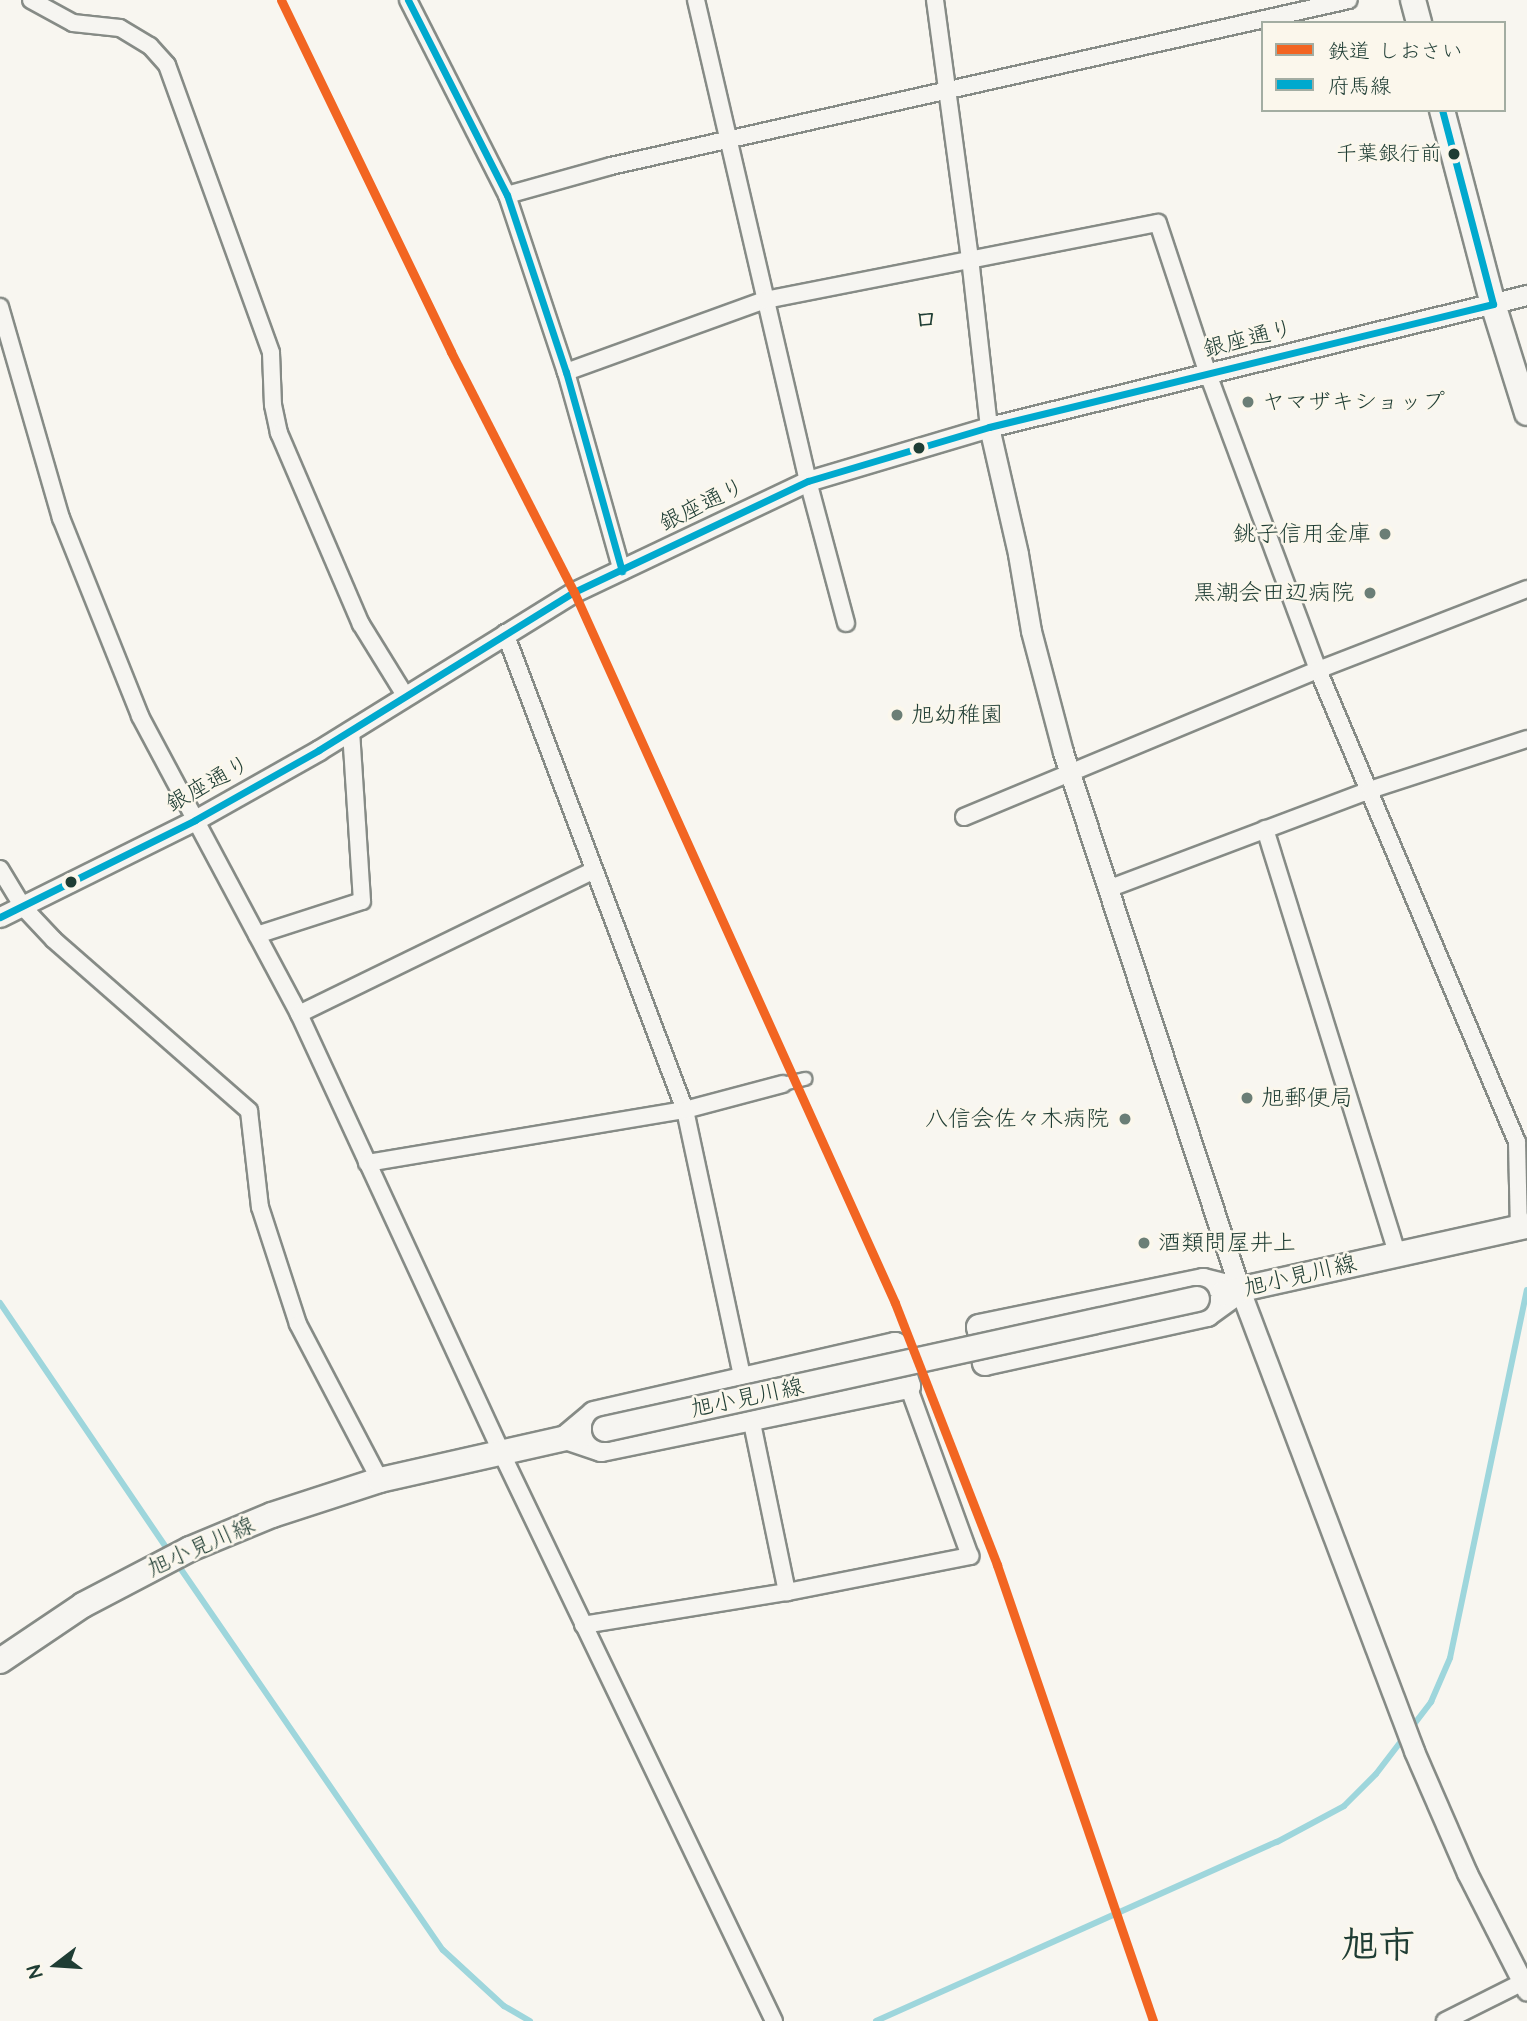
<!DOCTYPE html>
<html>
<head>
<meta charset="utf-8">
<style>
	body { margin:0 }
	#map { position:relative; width:1527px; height:2021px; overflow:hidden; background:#f8f6f0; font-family:"Architects Daughter","Klee One",sans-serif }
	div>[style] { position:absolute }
	.stream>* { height:6px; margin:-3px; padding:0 3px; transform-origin:3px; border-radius:3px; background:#9ed6dc }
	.roads { filter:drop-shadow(2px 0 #868b86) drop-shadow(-2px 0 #868b86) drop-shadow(0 2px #868b86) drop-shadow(0 -2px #868b86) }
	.pedestrian>* { height:12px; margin:-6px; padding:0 6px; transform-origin:6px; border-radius:6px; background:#f6f5f1 }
	.minor>* { height:16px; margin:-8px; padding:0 8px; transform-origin:8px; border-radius:8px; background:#f6f5f1 }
	.tertiary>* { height:19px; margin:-9.5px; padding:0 9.5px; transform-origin:9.5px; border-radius:9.5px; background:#f6f5f1 }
	.primary>* { height:24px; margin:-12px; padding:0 12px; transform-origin:12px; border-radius:12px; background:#f6f5f1 }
	.bridges { filter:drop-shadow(2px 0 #868b86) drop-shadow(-2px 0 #868b86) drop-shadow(0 2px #868b86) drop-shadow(0 -2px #868b86) }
	.primary-bridge>* { height:24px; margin:-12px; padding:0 12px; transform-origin:12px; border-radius:12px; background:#f6f5f1 }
	.bus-1>* { height:7px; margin:-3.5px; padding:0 3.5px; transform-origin:3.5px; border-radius:3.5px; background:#00a9ce }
	.rail-1>* { height:9px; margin:-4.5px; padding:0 4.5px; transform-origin:4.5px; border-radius:4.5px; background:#f26522 }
	.dots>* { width:19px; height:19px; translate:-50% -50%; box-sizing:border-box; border:4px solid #fbf7ec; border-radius:50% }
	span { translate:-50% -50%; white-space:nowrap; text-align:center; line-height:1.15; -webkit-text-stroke:5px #fbf7ec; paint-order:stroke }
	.bus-label { font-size:21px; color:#1f3d34 }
	.right { translate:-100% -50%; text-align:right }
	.street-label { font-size:23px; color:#1f3d34 }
	.poi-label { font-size:23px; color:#1f3d34 }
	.left { translate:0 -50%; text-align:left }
	.quarter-label { font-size:26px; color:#1f3d34; font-weight:700 }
	.town-label { font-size:37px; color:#1f3d34; font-weight:700 }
	.legend { position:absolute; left:1261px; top:21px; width:245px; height:91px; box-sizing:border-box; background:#fbf7ec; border:2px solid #a3ada2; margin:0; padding:9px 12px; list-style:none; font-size:21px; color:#1f3d34 }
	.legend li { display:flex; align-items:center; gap:14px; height:35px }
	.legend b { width:35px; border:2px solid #a3ada2 }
	.north { position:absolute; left:21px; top:1930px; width:70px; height:70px; -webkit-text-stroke:5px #fbf7ec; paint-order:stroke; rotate:253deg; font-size:19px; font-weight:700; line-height:28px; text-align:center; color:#1f3d34 }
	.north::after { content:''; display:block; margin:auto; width:24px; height:32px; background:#1f3d34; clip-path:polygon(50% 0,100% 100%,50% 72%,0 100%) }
</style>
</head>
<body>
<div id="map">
	<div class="stream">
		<i style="left:0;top:1303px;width:302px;rotate:55.8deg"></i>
		<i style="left:176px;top:1562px;width:471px;rotate:55.5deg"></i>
		<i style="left:443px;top:1950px;width:83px;rotate:42.6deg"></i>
		<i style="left:504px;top:2006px;width:30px;rotate:30deg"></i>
		<i style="left:876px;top:2021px;width:439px;rotate:-24.1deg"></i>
		<i style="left:1277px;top:1842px;width:76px;rotate:-28.2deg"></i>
		<i style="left:1344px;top:1806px;width:45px;rotate:-45deg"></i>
		<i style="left:1376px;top:1774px;width:91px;rotate:-52.6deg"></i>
		<i style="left:1431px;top:1702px;width:48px;rotate:-66.6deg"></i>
		<i style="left:1450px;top:1658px;width:376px;rotate:-78.2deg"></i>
	</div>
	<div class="roads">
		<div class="pedestrian">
			<i style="left:783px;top:1084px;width:23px;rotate:-13deg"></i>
		</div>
		<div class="minor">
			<i style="left:31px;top:0;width:48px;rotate:28.7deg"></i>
			<i style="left:73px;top:23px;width:47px;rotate:6.1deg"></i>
			<i style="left:120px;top:28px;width:35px;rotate:31deg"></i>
			<i style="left:150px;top:46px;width:25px;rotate:48deg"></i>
			<i style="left:167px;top:65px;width:306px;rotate:70.1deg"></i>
			<i style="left:271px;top:353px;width:52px;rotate:87.8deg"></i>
			<i style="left:273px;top:405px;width:29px;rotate:78deg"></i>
			<i style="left:279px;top:433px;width:208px;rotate:66.8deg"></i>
			<i style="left:361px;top:624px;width:86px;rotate:58.3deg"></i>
			<i style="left:408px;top:0;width:219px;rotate:63.1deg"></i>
			<i style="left:507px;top:195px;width:187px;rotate:71.6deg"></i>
			<i style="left:566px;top:372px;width:207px;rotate:74.3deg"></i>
			<i style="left:696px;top:0;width:494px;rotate:76.9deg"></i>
			<i style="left:808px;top:481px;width:147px;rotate:75deg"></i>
			<i style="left:935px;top:0;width:260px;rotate:82.3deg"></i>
			<i style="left:970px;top:258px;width:170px;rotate:83.6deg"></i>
			<i style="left:507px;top:195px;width:108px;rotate:-15.6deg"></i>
			<i style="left:611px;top:166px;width:756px;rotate:-12.68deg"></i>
			<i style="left:0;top:307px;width:220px;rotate:73.9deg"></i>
			<i style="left:61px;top:518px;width:213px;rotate:68.2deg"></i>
			<i style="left:140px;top:716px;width:338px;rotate:61.9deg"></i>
			<i style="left:299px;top:1014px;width:482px;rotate:65.2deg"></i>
			<i style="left:501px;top:1452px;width:631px;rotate:64.37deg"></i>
			<i style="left:566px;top:372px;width:212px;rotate:-19.9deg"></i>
			<i style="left:765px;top:300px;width:400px;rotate:-11.1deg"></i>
			<i style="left:1158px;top:223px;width:159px;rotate:71.7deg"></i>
			<i style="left:1208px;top:374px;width:316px;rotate:69.6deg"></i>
			<i style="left:1318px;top:670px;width:512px;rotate:67.14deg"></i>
			<i style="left:1517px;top:1142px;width:86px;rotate:88.7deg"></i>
			<i style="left:505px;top:633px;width:510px;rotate:69.33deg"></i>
			<i style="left:685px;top:1110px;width:277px;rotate:77.9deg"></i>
			<i style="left:964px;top:817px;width:383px;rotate:-22.6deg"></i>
			<i style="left:1318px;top:670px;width:224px;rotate:-21.2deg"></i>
			<i style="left:1265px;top:829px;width:445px;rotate:72.7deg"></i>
			<i style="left:0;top:869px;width:44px;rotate:58.8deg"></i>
			<i style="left:23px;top:907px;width:45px;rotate:46.8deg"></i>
			<i style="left:54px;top:940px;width:259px;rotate:41.2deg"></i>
			<i style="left:249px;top:1111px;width:97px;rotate:83.5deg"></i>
			<i style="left:260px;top:1207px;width:123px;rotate:72deg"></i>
			<i style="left:298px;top:1324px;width:176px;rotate:62.3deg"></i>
			<i style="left:1108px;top:889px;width:280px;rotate:-20.7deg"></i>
			<i style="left:1370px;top:790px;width:165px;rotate:-18deg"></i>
			<i style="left:257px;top:935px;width:110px;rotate:-17.9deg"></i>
			<i style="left:362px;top:901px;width:170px;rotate:-93.7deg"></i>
			<i style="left:299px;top:1014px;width:328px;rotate:-26deg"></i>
			<i style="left:367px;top:1163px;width:322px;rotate:-9.5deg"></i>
			<i style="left:685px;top:1110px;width:101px;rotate:-14.9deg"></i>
			<i style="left:751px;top:1418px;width:178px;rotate:78.3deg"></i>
			<i style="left:583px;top:1625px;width:207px;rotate:-9.2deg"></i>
			<i style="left:787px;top:1592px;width:187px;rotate:-11.1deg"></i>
			<i style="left:970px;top:1556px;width:181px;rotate:-110deg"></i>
			<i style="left:1445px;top:2021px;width:92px;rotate:-26.6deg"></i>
		</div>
		<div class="tertiary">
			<i style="left:989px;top:427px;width:130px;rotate:77.1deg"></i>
			<i style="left:1018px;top:554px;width:78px;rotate:80.4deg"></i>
			<i style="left:1031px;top:631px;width:125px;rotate:75.2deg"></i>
			<i style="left:1063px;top:752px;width:566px;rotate:71.79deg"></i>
			<i style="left:1240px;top:1290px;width:493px;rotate:69.3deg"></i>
			<i style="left:1414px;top:1751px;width:133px;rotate:66.5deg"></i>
			<i style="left:1467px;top:1873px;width:132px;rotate:63deg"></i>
			<i style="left:0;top:917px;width:218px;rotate:-26.4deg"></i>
			<i style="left:195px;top:820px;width:142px;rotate:-29.4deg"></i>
			<i style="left:319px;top:750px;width:300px;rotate:-31.8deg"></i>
			<i style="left:574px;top:592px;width:259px;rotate:-25.4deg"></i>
			<i style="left:808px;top:481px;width:189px;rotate:-16.6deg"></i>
			<i style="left:989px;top:427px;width:554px;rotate:-13.79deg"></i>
		</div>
		<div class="primary">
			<i style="left:1413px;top:0;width:24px;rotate:75deg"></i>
			<i style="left:1442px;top:110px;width:201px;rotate:75.3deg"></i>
			<i style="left:1493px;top:304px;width:114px;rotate:72.7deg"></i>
			<i style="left:1203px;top:1281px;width:38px;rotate:14deg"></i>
			<i style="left:1240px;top:1290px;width:41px;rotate:144deg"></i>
			<i style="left:1207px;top:1314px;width:227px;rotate:167.6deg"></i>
			<i style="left:985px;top:1363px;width:36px;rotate:-99deg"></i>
			<i style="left:979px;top:1327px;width:229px;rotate:-11.6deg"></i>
			<i style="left:1224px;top:1293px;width:310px;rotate:-12.5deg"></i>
			<i style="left:895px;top:1345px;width:43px;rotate:72.4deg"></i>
			<i style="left:908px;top:1386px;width:313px;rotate:168.4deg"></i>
			<i style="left:601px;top:1449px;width:36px;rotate:-161deg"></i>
			<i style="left:567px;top:1437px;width:35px;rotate:-40deg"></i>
			<i style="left:594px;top:1414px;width:309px;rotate:-12.9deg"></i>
			<i style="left:0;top:1661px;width:100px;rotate:-34deg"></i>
			<i style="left:83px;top:1605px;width:121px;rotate:-27.6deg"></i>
			<i style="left:190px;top:1549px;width:89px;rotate:-22.5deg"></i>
			<i style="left:272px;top:1515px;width:114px;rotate:-18deg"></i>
			<i style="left:380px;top:1480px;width:209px;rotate:-12.7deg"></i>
		</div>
	</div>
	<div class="bridges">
		<div class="primary-bridge">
			<i style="left:605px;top:1429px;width:606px;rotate:-12.39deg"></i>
		</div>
	</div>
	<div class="bus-1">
		<i style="left:408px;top:0;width:219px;rotate:63.1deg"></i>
		<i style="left:507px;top:195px;width:187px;rotate:71.6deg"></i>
		<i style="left:566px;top:372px;width:207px;rotate:74.3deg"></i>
		<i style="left:0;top:917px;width:218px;rotate:-26.4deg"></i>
		<i style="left:195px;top:820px;width:142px;rotate:-29.4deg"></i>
		<i style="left:319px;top:750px;width:300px;rotate:-31.8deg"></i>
		<i style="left:574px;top:592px;width:259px;rotate:-25.4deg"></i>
		<i style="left:808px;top:481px;width:189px;rotate:-16.6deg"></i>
		<i style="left:989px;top:427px;width:519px;rotate:-13.71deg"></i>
		<i style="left:1493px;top:304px;width:201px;rotate:-104.7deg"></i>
	</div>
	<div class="rail-1">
		<i style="left:281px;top:0;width:391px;rotate:64.2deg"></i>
		<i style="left:451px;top:352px;width:270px;rotate:62.9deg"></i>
		<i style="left:574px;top:592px;width:780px;rotate:65.7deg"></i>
		<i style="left:895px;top:1303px;width:281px;rotate:68.7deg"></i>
		<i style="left:997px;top:1565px;width:482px;rotate:71.1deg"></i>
	</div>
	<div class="dots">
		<i style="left:1454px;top:154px;background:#1f3d34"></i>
		<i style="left:1248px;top:402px;background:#6b7e76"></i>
		<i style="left:919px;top:448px;background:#1f3d34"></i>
		<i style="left:1385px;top:534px;background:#6b7e76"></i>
		<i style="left:1370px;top:593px;background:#6b7e76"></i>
		<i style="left:897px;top:715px;background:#6b7e76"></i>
		<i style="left:71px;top:882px;background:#1f3d34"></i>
		<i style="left:1247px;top:1098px;background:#6b7e76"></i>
		<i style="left:1125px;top:1119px;background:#6b7e76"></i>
		<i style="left:1144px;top:1243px;background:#6b7e76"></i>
	</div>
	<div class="bus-label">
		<span class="right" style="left:1441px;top:154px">千葉銀行前</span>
	</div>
	<div class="street-label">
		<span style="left:1248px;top:339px;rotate:-14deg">銀座通り</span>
		<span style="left:702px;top:505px;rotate:-26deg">銀座通り</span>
		<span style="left:208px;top:784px;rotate:-29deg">銀座通り</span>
		<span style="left:1300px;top:1276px;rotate:-13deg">旭小見川線</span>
		<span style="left:747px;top:1398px;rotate:-12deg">旭小見川線</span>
		<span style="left:201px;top:1547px;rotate:-24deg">旭小見川線</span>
	</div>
	<div class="poi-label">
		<span class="left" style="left:1262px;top:402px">ヤマザキショップ</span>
		<span class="right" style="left:1371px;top:534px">銚子信用金庫</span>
		<span class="right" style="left:1354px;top:593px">黒潮会田辺病院</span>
		<span class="left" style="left:911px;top:715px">旭幼稚園</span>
		<span class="left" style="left:1261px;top:1098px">旭郵便局</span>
		<span class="right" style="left:1109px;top:1119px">八信会佐々木病院</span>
		<span class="left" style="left:1158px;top:1243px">酒類問屋井上</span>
	</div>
	<div class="quarter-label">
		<span style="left:926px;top:321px">ロ</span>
	</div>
	<div class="town-label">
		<span style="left:1378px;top:1947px">旭市</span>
	</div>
	<ul class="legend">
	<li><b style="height:9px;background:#f26522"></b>鉄道 しおさい</li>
	<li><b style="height:9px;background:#00a9ce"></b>府馬線</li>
	</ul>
	<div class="north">N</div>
</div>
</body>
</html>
